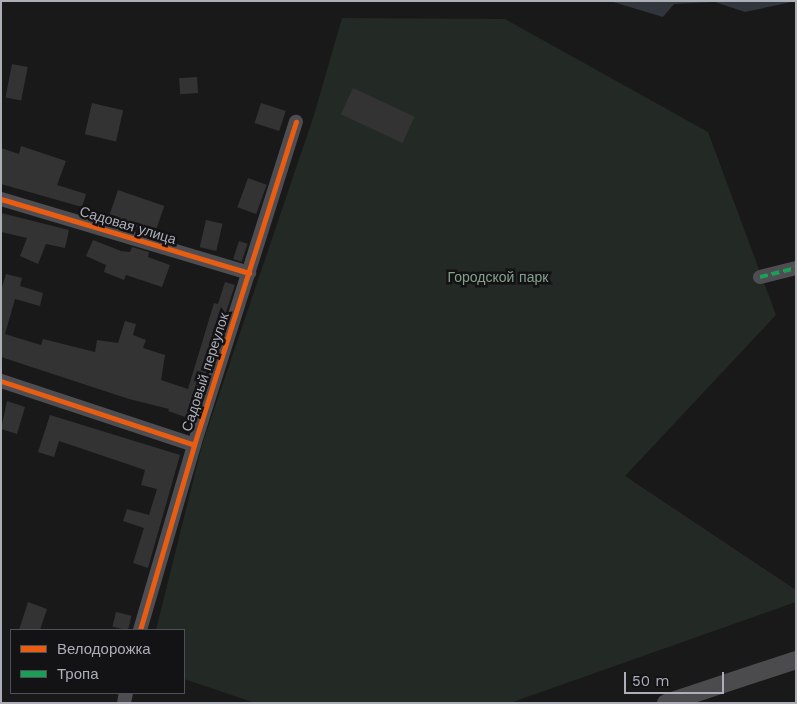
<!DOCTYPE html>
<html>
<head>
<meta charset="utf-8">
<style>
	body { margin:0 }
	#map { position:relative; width:797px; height:704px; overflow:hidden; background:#191919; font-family:"Work Sans",sans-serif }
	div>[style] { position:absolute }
	.green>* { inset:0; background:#232924 }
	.water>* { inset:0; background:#31363d }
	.building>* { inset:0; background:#333334; transform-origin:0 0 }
	.minor>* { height:14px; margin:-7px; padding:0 7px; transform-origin:7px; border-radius:7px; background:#4e4e52 }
	.major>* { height:18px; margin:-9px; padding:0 9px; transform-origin:9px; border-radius:9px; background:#4b4b4d }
	.quiet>* { height:4px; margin-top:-2px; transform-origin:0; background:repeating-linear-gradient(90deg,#1a9f57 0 8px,transparent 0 12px) }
	.cycleway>* { height:5px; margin:-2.5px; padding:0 2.5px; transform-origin:2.5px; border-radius:2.5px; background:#e95d12 }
	span { translate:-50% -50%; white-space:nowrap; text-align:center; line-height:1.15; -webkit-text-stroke:5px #131315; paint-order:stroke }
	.street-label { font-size:14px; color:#acaeb8 }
	.park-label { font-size:14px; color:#85a18b }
	.frame { position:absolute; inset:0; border:2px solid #acaeb8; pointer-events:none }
	.legend { position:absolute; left:10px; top:629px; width:175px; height:65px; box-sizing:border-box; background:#131315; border:1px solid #505156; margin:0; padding:6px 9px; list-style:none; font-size:15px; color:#acaeb8 }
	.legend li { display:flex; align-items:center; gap:10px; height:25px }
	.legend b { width:25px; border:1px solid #505156 }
	.scale { position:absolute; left:624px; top:672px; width:100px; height:22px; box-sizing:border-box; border:2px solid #acaeb8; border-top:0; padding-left:6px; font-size:15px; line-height:18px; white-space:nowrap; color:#acaeb8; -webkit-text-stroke:4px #131315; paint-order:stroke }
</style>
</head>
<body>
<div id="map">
	<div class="green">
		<i style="clip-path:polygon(342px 18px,505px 19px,708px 132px,776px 315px,625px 476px,796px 590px,796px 602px,510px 703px,255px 703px,184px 679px,184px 630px,156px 630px,202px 445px,314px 115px)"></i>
	</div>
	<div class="water">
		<i style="clip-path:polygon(610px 1px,796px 1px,745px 12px,715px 2px,674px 4px,663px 17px)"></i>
	</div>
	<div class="building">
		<i style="left:12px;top:64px;width:16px;height:34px;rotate:11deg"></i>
		<i style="left:197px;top:77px;width:16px;height:18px;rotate:86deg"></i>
		<i style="left:353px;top:88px;width:68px;height:29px;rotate:25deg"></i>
		<i style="left:92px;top:103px;width:32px;height:32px;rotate:13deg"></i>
		<i style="left:261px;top:103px;width:26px;height:21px;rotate:18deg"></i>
		<i style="clip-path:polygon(21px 146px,66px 161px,57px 185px,86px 194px,82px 207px,1px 184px,1px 148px,19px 154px)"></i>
		<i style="left:248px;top:178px;width:20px;height:31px;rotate:20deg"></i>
		<i style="left:118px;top:190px;width:49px;height:29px;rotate:19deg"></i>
		<i style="clip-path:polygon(1px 213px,69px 230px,65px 248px,46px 244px,38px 264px,20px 256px,27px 238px,1px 232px)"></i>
		<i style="left:206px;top:220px;width:17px;height:28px;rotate:13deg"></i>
		<i style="clip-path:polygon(93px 240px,121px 251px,130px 252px,132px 247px,149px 252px,148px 257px,170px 265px,162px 287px,126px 275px,124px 280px,104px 272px,106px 265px,86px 256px)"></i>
		<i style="left:239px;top:241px;width:9px;height:19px;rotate:18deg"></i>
		<i style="clip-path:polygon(6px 274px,22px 278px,20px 286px,43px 293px,40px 306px,15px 299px,5px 334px,41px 345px,43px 339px,95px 352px,97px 340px,118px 343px,125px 321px,136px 324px,133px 335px,146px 340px,143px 348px,165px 355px,161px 380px,188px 389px,214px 303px,218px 304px,225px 282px,235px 285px,191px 419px,168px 411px,169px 409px,129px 399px,1px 357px,1px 290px)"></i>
		<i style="clip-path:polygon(7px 401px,25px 407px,17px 434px,1px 429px)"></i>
		<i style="clip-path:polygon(50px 415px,180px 455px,148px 568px,133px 563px,144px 528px,123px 521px,127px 509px,149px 515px,157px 489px,141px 485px,145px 470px,59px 441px,54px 457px,38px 452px)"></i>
		<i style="clip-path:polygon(28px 602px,47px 609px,40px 630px,19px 630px)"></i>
		<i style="left:116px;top:612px;width:16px;height:15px;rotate:14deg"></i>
	</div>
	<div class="minor">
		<i style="left:1px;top:199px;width:259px;rotate:16.6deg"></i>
		<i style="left:760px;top:277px;width:37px;rotate:-14deg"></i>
		<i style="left:1px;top:381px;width:203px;rotate:18.3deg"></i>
		<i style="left:140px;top:630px;width:193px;rotate:-73.7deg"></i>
		<i style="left:194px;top:445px;width:339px;rotate:-72.5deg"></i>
		<i style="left:124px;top:703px;width:10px;rotate:-79deg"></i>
	</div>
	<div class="major">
		<i style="left:666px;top:703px;width:137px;rotate:-18.3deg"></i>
	</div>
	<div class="quiet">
		<i style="left:760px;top:277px;width:37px;rotate:-14deg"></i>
	</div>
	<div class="cycleway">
		<i style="left:1px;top:199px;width:259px;rotate:16.6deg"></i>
		<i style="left:1px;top:381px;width:203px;rotate:18.3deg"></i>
		<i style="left:140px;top:630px;width:193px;rotate:-73.7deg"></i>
		<i style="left:194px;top:445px;width:339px;rotate:-72.5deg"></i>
	</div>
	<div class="street-label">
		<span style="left:128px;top:225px;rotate:17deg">Садовая улица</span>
		<span style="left:205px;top:372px;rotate:-72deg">Садовый переулок</span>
	</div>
	<div class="park-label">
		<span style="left:498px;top:277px">Городской парк</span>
	</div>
	<div class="frame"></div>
	<ul class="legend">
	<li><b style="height:6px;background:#e95d12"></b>Велодорожка</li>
	<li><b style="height:6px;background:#1a9f57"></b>Тропа</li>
	</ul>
	<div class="scale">50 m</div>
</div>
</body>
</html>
